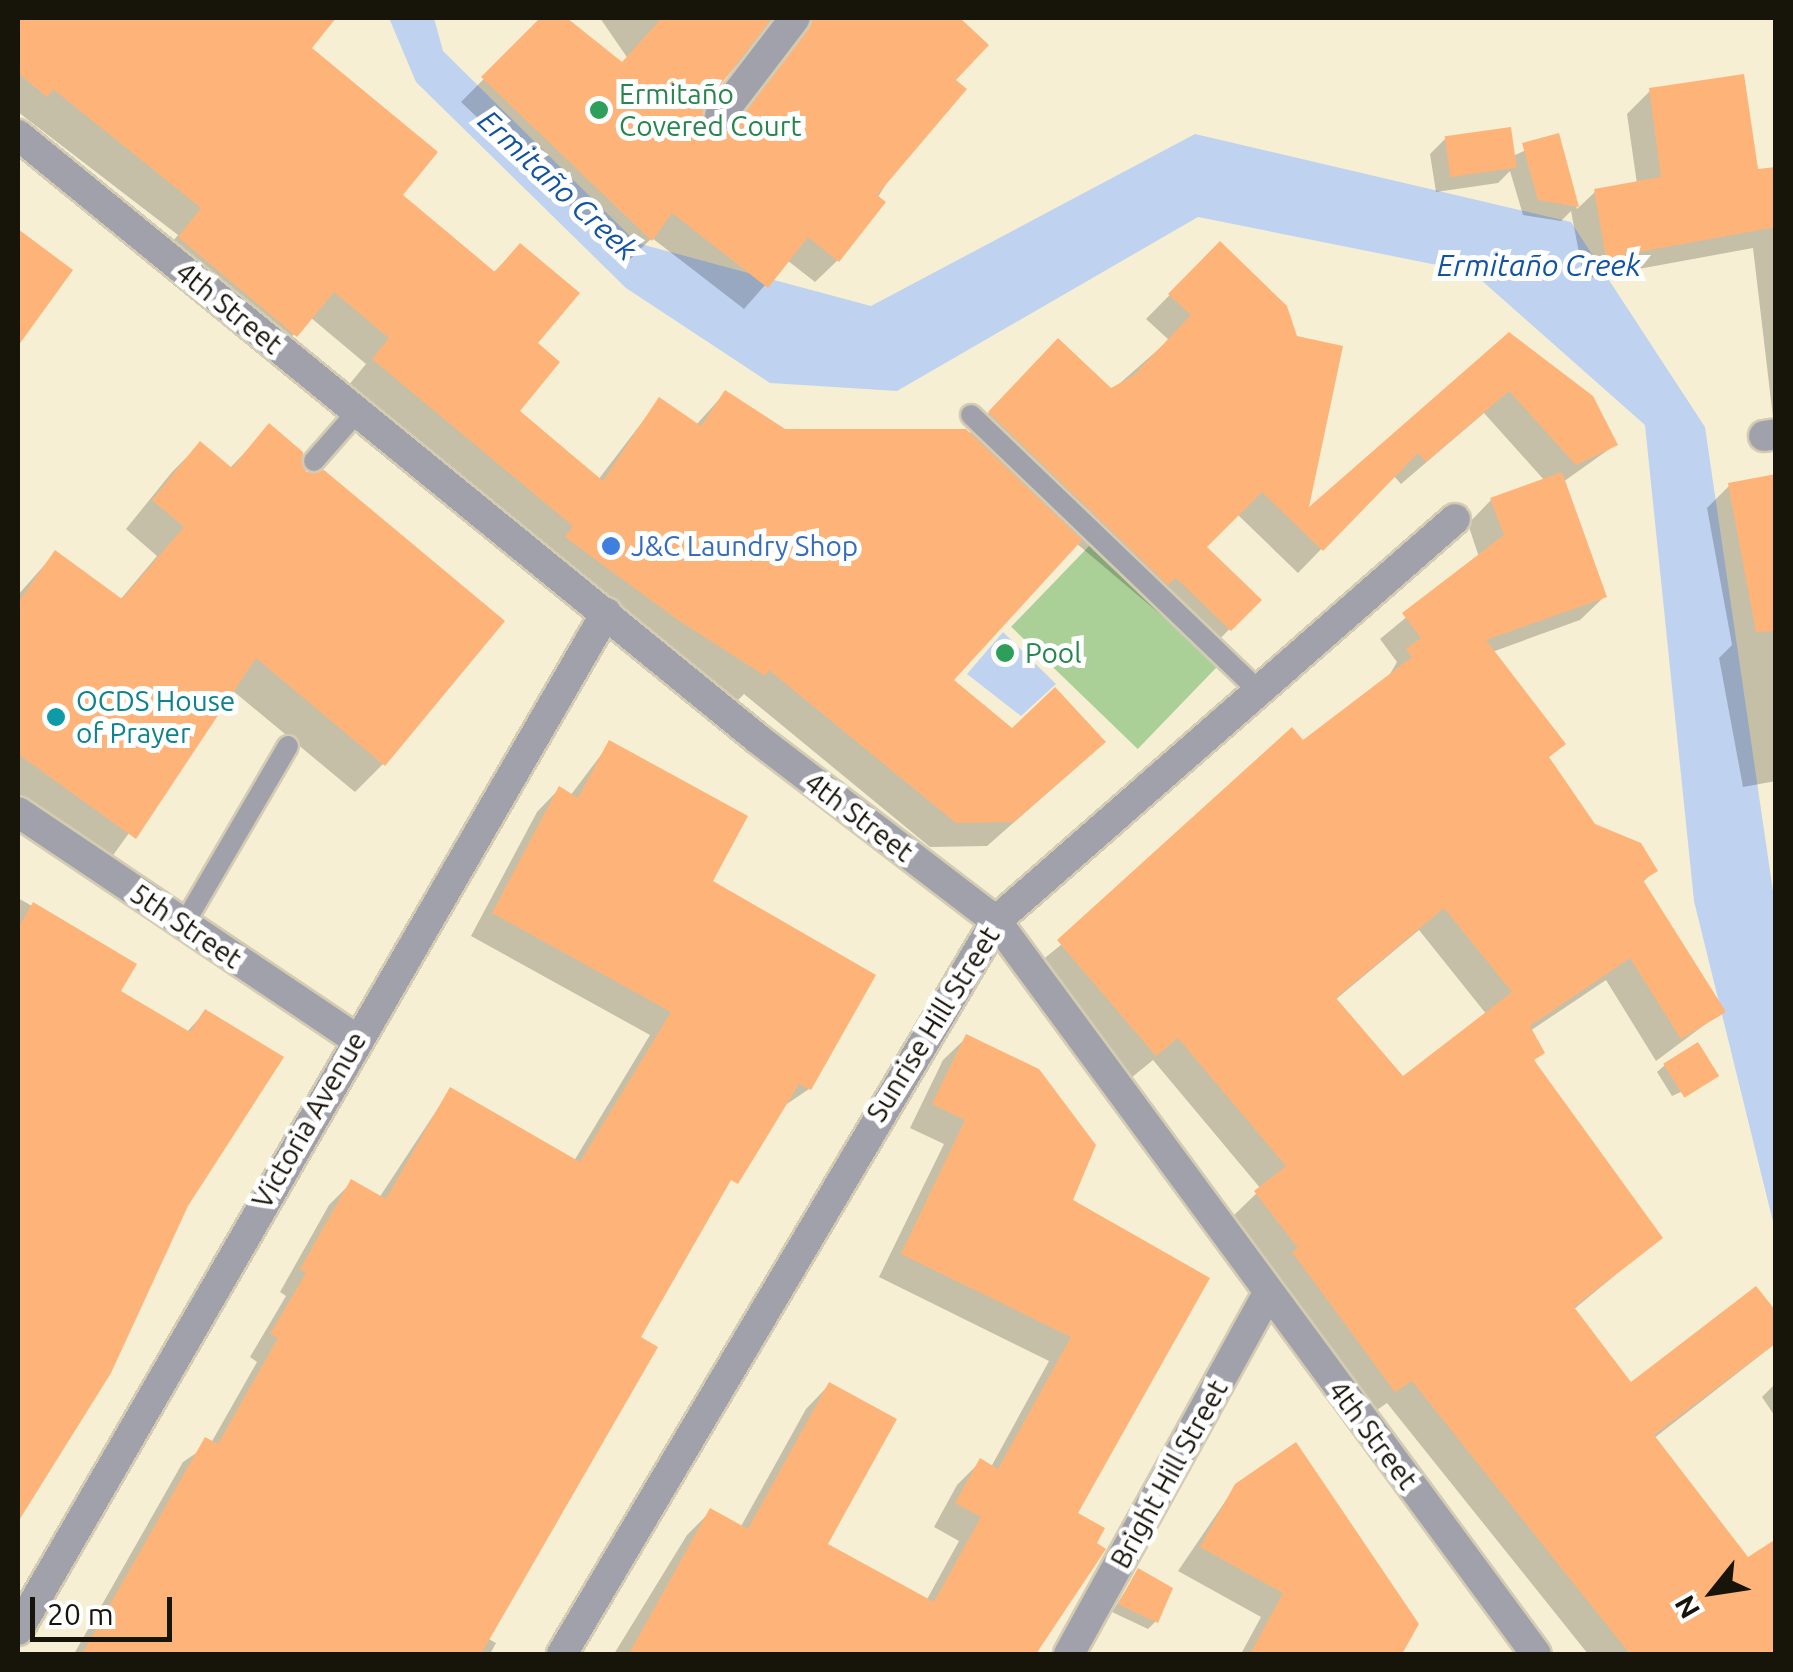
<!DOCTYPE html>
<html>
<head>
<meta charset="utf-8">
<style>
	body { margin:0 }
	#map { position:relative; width:1793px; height:1672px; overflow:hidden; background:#f7efd3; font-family:Ubuntu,sans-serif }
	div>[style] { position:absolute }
	.green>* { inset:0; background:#aad098; transform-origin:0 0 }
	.water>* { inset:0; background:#bfd3f0 }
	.shadow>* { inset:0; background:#0003 }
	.building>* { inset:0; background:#feb478; transform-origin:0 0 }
	.roads { filter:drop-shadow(2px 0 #d3ccb3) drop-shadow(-2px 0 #d3ccb3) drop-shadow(0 2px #d3ccb3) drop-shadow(0 -2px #d3ccb3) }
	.lane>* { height:20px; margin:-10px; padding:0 10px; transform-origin:10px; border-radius:10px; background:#a1a1ac }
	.street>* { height:30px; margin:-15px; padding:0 15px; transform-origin:15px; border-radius:15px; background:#a1a1ac }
	.dots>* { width:28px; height:28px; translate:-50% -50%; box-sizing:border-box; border:5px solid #fff; border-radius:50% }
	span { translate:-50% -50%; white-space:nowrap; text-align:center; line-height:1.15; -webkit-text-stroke:10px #fff; paint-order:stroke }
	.leisure-label { font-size:28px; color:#27864d }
	.left { translate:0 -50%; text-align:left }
	.street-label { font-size:28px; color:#17140a }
	.shop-label { font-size:28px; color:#366cbe }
	.culture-label { font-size:28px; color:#0d838f }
	.water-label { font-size:30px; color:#1153a4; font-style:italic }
	.frame { position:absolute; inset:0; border:20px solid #17140a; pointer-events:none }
	.north { position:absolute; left:1663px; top:1542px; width:100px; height:100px; -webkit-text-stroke:8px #fff; paint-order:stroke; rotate:240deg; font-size:28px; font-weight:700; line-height:40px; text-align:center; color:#17140a }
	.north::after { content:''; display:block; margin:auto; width:35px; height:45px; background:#17140a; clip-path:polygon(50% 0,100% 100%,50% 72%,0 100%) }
	.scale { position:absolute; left:30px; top:1597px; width:142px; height:45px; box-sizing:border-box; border:5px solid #17140a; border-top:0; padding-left:12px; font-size:30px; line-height:35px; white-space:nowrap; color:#17140a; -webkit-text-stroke:8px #fff; paint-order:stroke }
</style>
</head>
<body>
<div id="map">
	<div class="green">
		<i style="left:1091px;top:544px;width:176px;height:115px;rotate:44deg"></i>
	</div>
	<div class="water">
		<i style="clip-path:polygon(389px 18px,434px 18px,443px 51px,637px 243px,871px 306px,1195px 134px,1571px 222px,1705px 427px,1775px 905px,1775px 1230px,1694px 901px,1645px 425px,1472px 272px,1198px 217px,897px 391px,770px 383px,626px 288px,416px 82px)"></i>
		<i style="clip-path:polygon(1003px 632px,1056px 684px,1021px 716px,967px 674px)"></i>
	</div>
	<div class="shadow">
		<i style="clip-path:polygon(evenodd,18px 18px,333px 18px,308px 48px,400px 195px,493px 273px,520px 246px,535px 343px,516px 411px,598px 480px,659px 400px,696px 425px,725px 393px,784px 431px,968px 435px,1034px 365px,1111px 391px,1169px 340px,1146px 319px,1220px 244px,1305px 514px,1509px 336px,1615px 445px,1563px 482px,1604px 597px,1580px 620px,1492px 652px,1563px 744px,1547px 759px,1593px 826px,1655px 870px,1642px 883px,1723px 1011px,1656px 1061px,1606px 980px,1530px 1031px,1542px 1052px,1532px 1062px,1660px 1238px,1573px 1310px,1631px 1385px,1776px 1343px,1653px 1439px,1747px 1560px,1776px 1542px,1776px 1654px,1588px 1654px,1387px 1403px,1371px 1414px,1270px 1278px,1275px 1273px,1232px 1217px,1261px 1189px,1153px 1060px,1131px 1078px,1035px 966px,1387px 679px,1397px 662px,1380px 639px,1479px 557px,1468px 524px,1491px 500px,1545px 481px,1484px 413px,1401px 484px,1393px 475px,1298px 573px,1237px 514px,1203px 547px,1258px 600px,1206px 653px,1076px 543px,951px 680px,1012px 732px,1077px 767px,987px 846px,930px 847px,744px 694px,738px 700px,653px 645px,348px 386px,366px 364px,310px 317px,270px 360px,155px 263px,178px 235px,18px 112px,18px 18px,1419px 930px,1487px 1015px,1402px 1080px,1335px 1000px,1419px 930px)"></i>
		<i style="clip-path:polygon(evenodd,544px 18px,563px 18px,644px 82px,600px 18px,956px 18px,986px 46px,952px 80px,838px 260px,815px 282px,787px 260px,744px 309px,652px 238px,628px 261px,461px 102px,544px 18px,775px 21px,791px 35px,788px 55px,716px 140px,690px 119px,775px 21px)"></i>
		<i style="clip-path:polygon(1650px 91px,1757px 177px,1776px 173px,1776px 443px,1753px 248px,1584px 279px,1571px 211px,1561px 221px,1523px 215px,1510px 171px,1498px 183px,1436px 192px,1430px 154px,1446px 138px,1513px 156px,1557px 136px,1577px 209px,1595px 192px,1637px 184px,1627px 114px)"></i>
		<i style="clip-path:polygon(18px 232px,70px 270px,18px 342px)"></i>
		<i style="clip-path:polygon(269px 427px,383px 764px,355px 792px,232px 690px,106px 865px,18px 802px,18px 595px,55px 553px,120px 600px,157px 556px,126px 529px,172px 472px,200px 444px,229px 469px)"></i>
		<i style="clip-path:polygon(1776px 477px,1776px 781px,1743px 787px,1719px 658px,1732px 645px,1707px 508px,1730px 485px)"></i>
		<i style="clip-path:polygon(610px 743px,709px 882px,809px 1089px,781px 1108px,714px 1204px,638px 1338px,487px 1638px,496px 1643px,490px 1654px,74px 1654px,183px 1462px,211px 1443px,257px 1362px,250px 1357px,286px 1296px,280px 1292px,329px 1205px,352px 1182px,379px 1198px,450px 1090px,574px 1161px,650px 1035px,471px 936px,537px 812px,559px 789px,570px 796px)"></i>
		<i style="clip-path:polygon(18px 898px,134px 965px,118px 992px,186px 1033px,205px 1012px,186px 1205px,109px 1372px,18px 1512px)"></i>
		<i style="clip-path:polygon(967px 1037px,1070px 1201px,1075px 1514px,1038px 1646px,1029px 1654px,614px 1654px,687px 1535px,711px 1511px,740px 1528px,806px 1409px,829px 1385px,825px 1545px,926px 1601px,959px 1541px,934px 1527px,957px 1485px,980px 1462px,991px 1467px,1049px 1361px,879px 1277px,944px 1144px,910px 1128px,943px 1060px)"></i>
		<i style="clip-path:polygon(1665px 1065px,1716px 1076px,1672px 1096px,1657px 1072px)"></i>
		<i style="clip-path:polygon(1776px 1383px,1776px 1418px,1762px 1397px)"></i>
		<i style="clip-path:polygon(1235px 1487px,1416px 1624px,1399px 1654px,1241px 1654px,1261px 1617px,1178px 1571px)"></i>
		<i style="clip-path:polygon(1138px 1571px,1156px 1621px,1148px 1629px,1112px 1612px)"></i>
	</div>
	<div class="building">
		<i style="clip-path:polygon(18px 18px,336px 18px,312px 48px,438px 152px,403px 195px,495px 272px,520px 243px,580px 293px,538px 343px,560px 362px,520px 411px,603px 481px,659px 397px,701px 426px,725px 390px,785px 429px,966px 429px,1082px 540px,954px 680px,1012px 728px,1055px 687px,1106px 742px,1014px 822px,956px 823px,769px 670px,765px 676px,678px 620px,565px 537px,573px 526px,372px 359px,389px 338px,334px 292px,297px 337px,178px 237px,201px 208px,53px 89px,47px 97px,18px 73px)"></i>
		<i style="clip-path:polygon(540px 18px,567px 18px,622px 62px,662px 18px,772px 18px,705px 105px,703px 124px,719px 135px,735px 127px,813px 18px,960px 18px,989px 45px,956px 80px,967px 89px,877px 195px,886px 202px,839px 262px,808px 237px,768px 288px,672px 213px,652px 241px,481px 77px)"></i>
		<i style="clip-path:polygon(1744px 74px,1758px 169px,1776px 167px,1776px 227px,1606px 258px,1594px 189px,1661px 177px,1649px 88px)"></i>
		<i style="left:1511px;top:127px;width:41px;height:67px;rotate:82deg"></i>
		<i style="clip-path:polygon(1559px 133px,1579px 207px,1538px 200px,1522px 143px)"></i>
		<i style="clip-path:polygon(18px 229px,73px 270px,18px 346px)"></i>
		<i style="clip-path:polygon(1220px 241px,1287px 306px,1297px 336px,1343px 346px,1309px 507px,1509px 332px,1593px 396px,1618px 445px,1576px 465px,1509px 391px,1426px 462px,1418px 453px,1323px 551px,1262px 492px,1207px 547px,1262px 600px,1231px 631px,1176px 578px,1168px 585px,988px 412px,1058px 338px,1111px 388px,1133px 376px,1191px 315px,1168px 294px)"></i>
		<i style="clip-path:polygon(269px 423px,303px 452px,306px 472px,324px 470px,505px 621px,385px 766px,256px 658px,136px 839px,18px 754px,18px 603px,55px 550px,122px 599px,184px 527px,152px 500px,200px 441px,232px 468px)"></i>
		<i style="clip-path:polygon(evenodd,1562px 472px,1607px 597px,1486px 640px,1566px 744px,1549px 757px,1595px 824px,1641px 843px,1658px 871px,1643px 880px,1726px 1012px,1681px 1039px,1630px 958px,1530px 1026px,1545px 1053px,1534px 1060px,1663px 1238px,1574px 1307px,1631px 1382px,1756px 1286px,1776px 1311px,1776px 1343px,1654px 1435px,1748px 1557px,1776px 1539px,1776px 1654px,1630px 1654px,1412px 1381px,1395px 1392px,1292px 1252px,1298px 1248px,1254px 1191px,1286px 1166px,1178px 1038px,1156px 1056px,1057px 940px,1292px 727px,1303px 740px,1412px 657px,1406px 649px,1421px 638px,1402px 613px,1504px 535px,1490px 498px,1562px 472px,1444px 908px,1512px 992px,1403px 1076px,1336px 998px,1444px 908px)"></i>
		<i style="clip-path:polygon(1776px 474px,1776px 631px,1756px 632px,1728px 483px)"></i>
		<i style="clip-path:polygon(609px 740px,748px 816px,713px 881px,876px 975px,811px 1090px,799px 1084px,738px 1184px,731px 1180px,641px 1337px,658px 1347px,481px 1654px,82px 1654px,205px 1437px,218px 1444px,278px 1338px,270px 1334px,306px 1273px,300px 1269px,351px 1179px,386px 1199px,450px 1087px,580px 1162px,671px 1012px,492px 913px,559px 786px,578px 798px)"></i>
		<i style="clip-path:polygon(33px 902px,137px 964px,121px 991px,190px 1032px,205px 1009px,284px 1057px,188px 1206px,111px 1373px,18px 1522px,18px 928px)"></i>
		<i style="clip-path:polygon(966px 1034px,1039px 1069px,1096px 1145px,1073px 1200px,1210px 1278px,1078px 1513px,1105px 1528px,1097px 1543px,1106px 1549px,1036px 1654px,629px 1654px,710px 1508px,748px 1529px,829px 1382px,897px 1419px,828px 1544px,934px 1602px,981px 1517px,955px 1503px,980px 1458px,998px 1469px,1071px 1337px,901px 1254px,965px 1120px,932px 1104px)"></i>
		<i style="left:1698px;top:1042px;width:40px;height:41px;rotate:58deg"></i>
		<i style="clip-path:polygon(1296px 1442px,1419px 1624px,1402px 1654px,1250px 1654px,1283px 1593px,1200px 1547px,1235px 1484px)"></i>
		<i style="clip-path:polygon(1138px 1568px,1173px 1588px,1158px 1623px,1118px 1604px)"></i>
	</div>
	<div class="roads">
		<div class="lane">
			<i style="left:971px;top:415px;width:392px;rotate:43.8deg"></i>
			<i style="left:314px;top:461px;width:65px;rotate:-48.7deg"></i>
			<i style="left:184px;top:924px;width:206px;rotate:-59.7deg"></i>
		</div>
		<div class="street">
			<i style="left:720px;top:116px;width:123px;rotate:-52.6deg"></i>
			<i style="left:18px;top:135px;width:955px;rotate:39.22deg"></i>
			<i style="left:758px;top:739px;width:300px;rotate:37.4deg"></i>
			<i style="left:996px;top:921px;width:910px;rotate:53.62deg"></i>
			<i style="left:1764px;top:436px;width:12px;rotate:-9deg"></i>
			<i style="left:18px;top:812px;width:407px;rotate:33.9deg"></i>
			<i style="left:18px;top:1630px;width:1175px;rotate:-59.96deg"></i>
			<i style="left:562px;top:1654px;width:852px;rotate:-59.37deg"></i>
			<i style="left:996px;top:921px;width:610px;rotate:-41.21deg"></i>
			<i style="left:1069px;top:1654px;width:412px;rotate:-61.1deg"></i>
		</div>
	</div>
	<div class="dots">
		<i style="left:599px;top:110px;background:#2e9e5b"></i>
		<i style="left:611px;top:546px;background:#3f7fe0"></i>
		<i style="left:1005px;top:653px;background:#2e9e5b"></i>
		<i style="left:56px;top:717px;background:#0f9aa8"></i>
	</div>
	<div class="leisure-label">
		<span class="left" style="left:619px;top:110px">Ermitaño<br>Covered Court</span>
		<span class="left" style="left:1025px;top:653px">Pool</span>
	</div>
	<div class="street-label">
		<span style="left:229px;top:308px;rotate:39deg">4th Street</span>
		<span style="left:859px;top:817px;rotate:37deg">4th Street</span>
		<span style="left:186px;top:926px;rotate:34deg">5th Street</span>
		<span style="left:933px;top:1024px;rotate:-58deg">Sunrise Hill Street</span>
		<span style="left:309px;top:1120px;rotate:-60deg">Victoria Avenue</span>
		<span style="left:1373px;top:1435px;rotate:53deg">4th Street</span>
		<span style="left:1169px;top:1474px;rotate:-61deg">Bright Hill Street</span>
	</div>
	<div class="shop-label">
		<span class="left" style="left:631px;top:546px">J&amp;C Laundry Shop</span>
	</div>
	<div class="culture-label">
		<span class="left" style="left:76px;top:717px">OCDS House<br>of Prayer</span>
	</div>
	<div class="water-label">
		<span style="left:558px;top:185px;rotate:43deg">Ermitaño Creek</span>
		<span style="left:1539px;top:265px">Ermitaño Creek</span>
	</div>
	<div class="frame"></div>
	<div class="north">N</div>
	<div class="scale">20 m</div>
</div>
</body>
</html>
